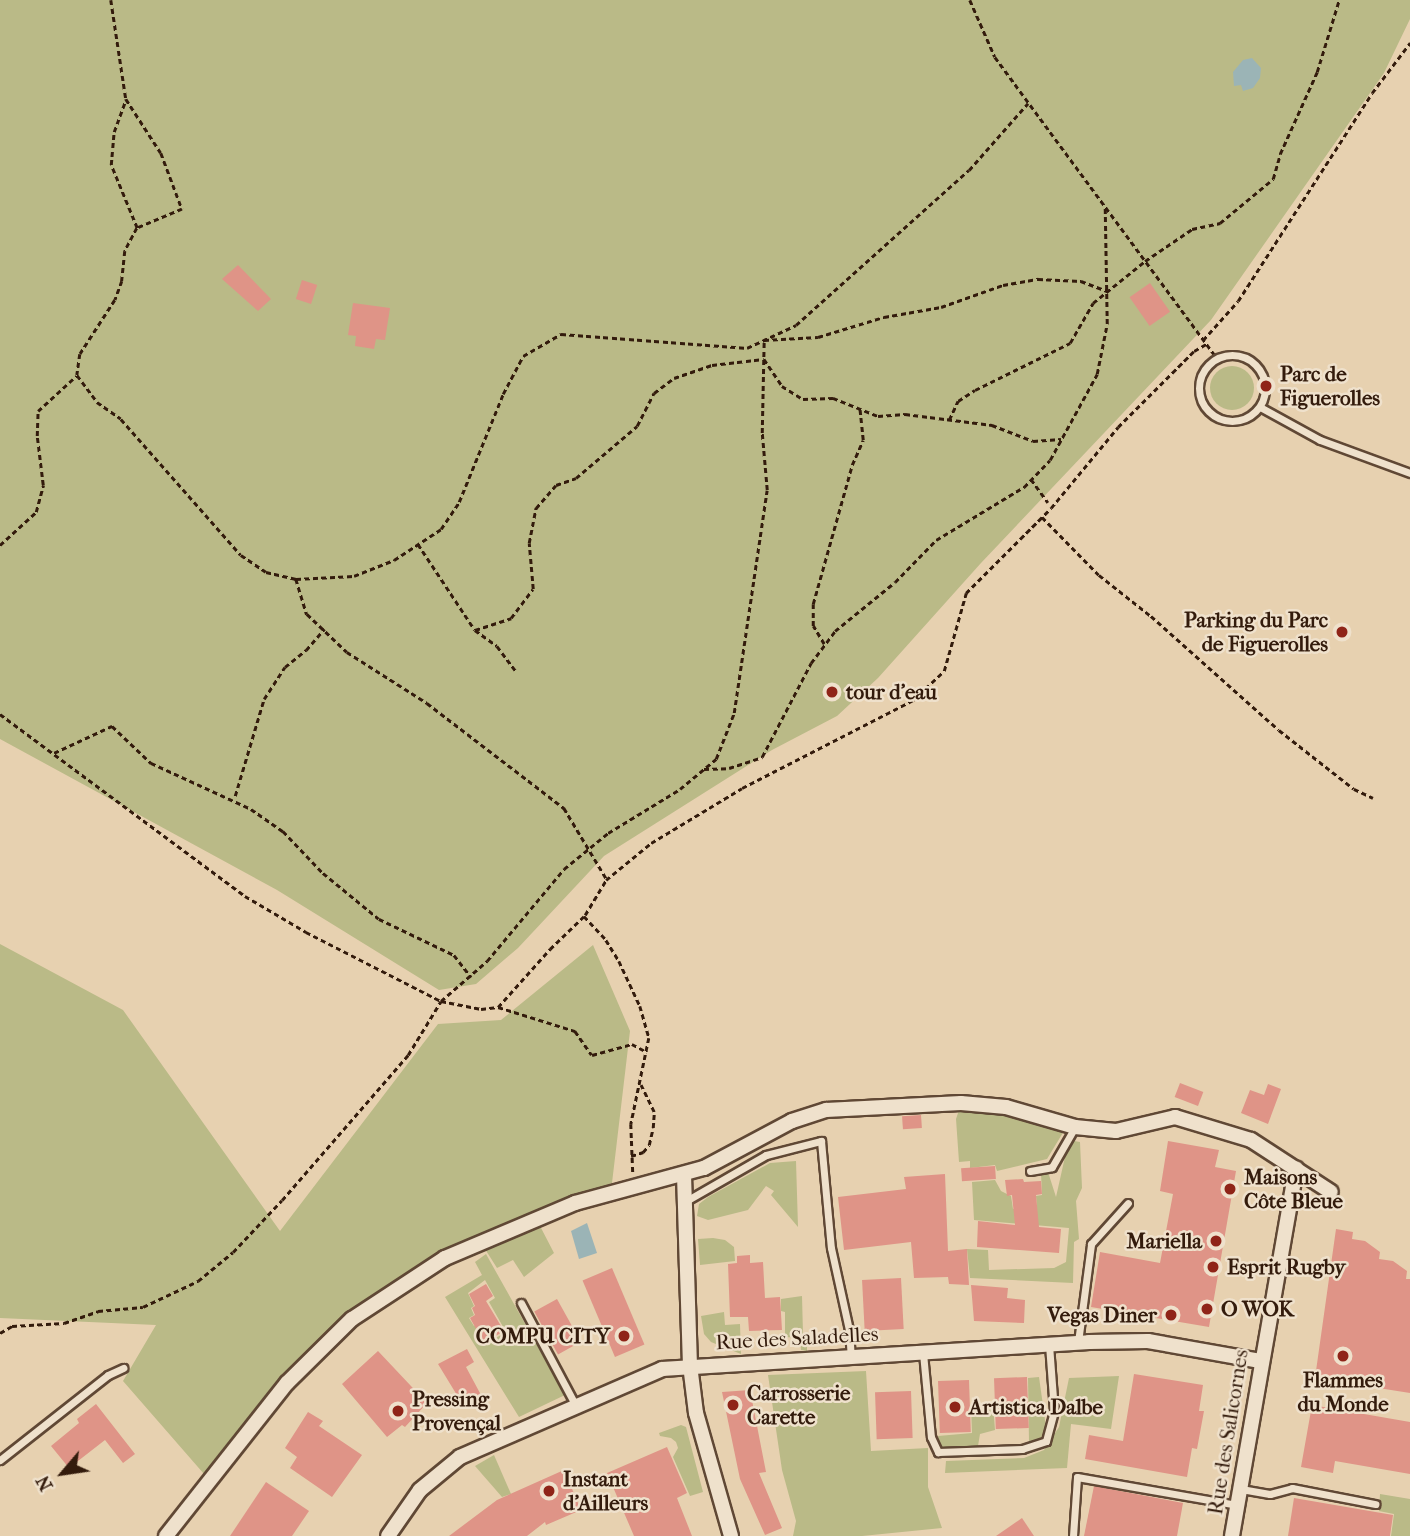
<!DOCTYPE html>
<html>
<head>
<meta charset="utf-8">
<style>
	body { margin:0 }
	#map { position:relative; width:1410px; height:1536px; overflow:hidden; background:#e7d1b0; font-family:"IM FELL French Canon",serif }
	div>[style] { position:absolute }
	.green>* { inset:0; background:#baba87 }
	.round { border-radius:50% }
	.water>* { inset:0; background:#9bb4b6 }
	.building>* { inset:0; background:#df9487; transform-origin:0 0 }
	.path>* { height:2.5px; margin-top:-1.25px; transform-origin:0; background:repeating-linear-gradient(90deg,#331b0c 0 5px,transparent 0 8.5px) }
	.roads { filter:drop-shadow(2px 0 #604835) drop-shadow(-2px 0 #604835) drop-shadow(0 2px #604835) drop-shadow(0 -2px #604835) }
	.service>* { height:7px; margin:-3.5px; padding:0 3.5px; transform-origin:3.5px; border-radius:3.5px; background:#efe1cc }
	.service>.ring { margin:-3.5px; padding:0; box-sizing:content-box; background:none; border:7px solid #efe1cc; border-radius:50% }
	.minor>* { height:14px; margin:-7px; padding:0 7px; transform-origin:7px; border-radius:7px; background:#efe1cc }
	.dots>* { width:19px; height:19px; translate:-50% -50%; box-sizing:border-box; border:4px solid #efe1cc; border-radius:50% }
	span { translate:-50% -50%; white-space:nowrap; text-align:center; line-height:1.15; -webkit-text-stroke:5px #efe1cc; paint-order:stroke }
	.poi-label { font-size:21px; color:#331b0c; font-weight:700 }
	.left { translate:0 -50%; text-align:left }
	.right { translate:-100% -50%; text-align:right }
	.street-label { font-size:21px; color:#331b0c }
	.north { position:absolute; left:28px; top:1438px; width:70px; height:70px; -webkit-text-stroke:5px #efe1cc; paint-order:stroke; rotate:241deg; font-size:19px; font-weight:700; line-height:28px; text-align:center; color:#331b0c }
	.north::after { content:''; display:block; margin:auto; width:24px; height:32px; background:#331b0c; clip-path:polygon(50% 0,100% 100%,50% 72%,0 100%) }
</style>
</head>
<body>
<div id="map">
	<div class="green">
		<i style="clip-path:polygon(0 0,1410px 0,1410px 19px,1384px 73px,1211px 320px,981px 563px,878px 678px,837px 716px,772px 750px,604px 856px,518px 948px,476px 984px,439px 990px,277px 890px,0 739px)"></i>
		<i class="round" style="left:1210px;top:366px;width:44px;height:44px"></i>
		<i style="clip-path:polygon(0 944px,123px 1010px,280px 1231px,438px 1024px,501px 1020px,593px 945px,630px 1031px,612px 1183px,474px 1236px,360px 1303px,283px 1380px,204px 1474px,123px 1381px,156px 1325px,0 1318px)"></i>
		<i style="clip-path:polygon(959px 1110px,1005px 1115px,1064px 1131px,1047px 1159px,997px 1171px,995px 1165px,970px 1168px,970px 1161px,959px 1162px,956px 1119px)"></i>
		<i style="clip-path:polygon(1074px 1141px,1080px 1142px,1082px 1188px,1076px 1201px,1079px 1239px,1074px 1242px,1073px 1283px,970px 1278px,967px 1249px,988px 1250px,989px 1270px,1054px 1268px,1066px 1262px,1069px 1228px,974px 1220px,972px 1182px,995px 1180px,1001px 1191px,1011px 1196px,1013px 1209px,1037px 1207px,1036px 1196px,1042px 1195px,1041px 1173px,1048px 1172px,1056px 1197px,1067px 1148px)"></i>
		<i style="clip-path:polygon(796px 1161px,798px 1227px,771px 1195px,774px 1191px,766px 1186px,748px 1210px,708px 1220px,697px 1216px,699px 1204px,708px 1197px,770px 1163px)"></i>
		<i style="clip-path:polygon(540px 1226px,554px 1253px,524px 1277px,513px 1260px,497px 1268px,485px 1249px)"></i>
		<i style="clip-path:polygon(713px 1238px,725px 1240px,734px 1247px,735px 1261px,700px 1265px,698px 1239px)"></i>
		<i style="clip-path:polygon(evenodd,486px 1254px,565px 1395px,519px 1417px,445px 1297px,482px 1275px,475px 1262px,486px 1254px,485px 1280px,495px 1298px,489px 1302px,506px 1332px,489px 1342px,479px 1323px,474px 1326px,469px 1318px,474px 1315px,471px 1308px,474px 1306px,468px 1293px,485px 1280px)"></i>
		<i style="clip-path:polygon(802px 1296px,803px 1334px,807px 1334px,807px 1351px,801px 1350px,800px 1338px,785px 1337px,785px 1312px,781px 1311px,781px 1299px)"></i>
		<i style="clip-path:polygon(724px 1312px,725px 1325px,740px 1324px,741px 1354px,711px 1342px,704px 1334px,701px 1316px)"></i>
		<i style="clip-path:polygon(866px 1371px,871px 1451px,928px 1448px,928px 1487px,942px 1528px,862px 1536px,793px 1536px,796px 1521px,782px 1470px,768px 1375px)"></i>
		<i style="clip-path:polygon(1119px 1376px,1111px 1429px,1071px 1424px,1067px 1468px,945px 1473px,946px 1461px,1024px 1458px,1044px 1450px,1059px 1427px,1069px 1378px)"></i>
		<i style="clip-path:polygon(1039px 1377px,1046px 1427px,1040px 1440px,1029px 1441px,1028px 1378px)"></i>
		<i style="clip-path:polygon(993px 1404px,995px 1430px,980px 1434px,978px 1446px,939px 1448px,938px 1436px,972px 1433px,971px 1406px)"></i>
		<i style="clip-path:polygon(681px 1425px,686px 1427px,703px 1492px,690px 1496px,673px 1457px,678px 1448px,676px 1442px,671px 1438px,660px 1436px,659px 1433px)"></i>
		<i style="clip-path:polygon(494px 1455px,511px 1494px,502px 1497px,475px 1466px)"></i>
		<i style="clip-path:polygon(1380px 1494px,1410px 1499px,1410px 1536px,1391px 1536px,1394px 1514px,1379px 1511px)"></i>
	</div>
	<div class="water">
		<i style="clip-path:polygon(1252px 58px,1261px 68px,1260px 78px,1253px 88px,1243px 91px,1241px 85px,1234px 86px,1233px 72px,1243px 60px)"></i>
		<i style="clip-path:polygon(587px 1223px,597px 1253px,579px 1259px,571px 1231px)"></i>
	</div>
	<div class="building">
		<i style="clip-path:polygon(238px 265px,271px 299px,258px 311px,222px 279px)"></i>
		<i style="left:302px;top:280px;width:16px;height:20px;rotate:18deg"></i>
		<i style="left:1150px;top:283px;width:35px;height:25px;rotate:55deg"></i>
		<i style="clip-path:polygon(353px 303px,390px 308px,385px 340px,376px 339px,374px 349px,355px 346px,356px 336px,348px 335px)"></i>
		<i style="left:1180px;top:1083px;width:25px;height:15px;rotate:21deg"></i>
		<i style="clip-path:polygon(1268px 1084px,1281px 1089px,1268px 1124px,1241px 1113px,1250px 1090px,1264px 1095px)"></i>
		<i style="left:921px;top:1115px;width:13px;height:19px;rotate:86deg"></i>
		<i style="clip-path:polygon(1168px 1141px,1219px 1150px,1215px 1167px,1236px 1171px,1209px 1327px,1091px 1307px,1100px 1252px,1160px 1263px,1173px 1194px,1160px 1191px)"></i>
		<i style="left:995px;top:1166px;width:13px;height:34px;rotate:86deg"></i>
		<i style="clip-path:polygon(945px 1174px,948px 1251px,967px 1249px,969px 1285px,949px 1284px,948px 1277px,914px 1278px,911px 1242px,844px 1250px,838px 1197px,906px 1189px,904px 1177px)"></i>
		<i style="clip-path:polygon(1023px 1179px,1024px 1182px,1041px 1181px,1042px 1194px,1036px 1195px,1039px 1227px,1061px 1229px,1059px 1253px,977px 1247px,978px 1221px,1015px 1225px,1012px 1195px,1007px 1196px,1005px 1180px)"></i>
		<i style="clip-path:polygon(1336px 1229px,1353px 1232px,1352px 1239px,1365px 1241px,1380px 1252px,1379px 1259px,1393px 1261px,1407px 1271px,1406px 1279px,1410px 1279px,1410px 1393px,1315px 1378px)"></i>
		<i style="clip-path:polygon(750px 1255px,750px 1263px,763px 1262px,765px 1298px,780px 1297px,782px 1330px,749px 1331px,748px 1317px,730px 1317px,728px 1264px,737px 1263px,737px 1256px)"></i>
		<i style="left:612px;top:1268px;width:83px;height:32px;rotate:67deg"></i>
		<i style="left:901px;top:1278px;width:51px;height:39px;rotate:87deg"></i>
		<i style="clip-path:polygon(486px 1284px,493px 1296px,486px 1301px,504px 1331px,484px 1343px,470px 1318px,475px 1315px,472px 1308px,475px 1306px,469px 1294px)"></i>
		<i style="clip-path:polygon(971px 1285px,1008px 1288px,1007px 1298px,1025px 1300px,1024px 1323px,974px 1321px)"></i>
		<i style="left:557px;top:1299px;width:49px;height:26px;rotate:61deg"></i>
		<i style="clip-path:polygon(467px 1349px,474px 1362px,466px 1367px,481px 1395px,463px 1405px,438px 1364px)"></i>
		<i style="clip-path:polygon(378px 1351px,427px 1403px,405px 1427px,402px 1425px,387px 1437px,342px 1384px)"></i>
		<i style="clip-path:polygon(1134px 1374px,1203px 1385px,1199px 1411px,1204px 1411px,1197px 1449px,1192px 1448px,1187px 1477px,1085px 1459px,1089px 1435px,1123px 1441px)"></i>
		<i style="left:1027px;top:1377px;width:51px;height:33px;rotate:88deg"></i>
		<i style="left:969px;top:1380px;width:52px;height:31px;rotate:88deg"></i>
		<i style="clip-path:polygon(750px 1390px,766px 1472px,759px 1473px,782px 1528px,765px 1535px,740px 1479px,722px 1392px)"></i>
		<i style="left:911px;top:1391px;width:47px;height:36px;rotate:88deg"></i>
		<i style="clip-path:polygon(96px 1404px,135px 1454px,123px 1463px,105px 1440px,69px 1468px,51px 1446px,79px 1423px,77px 1419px)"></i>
		<i style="clip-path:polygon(1312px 1405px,1410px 1422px,1410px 1474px,1335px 1461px,1333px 1473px,1301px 1467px)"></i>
		<i style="clip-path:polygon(308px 1412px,323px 1421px,319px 1426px,362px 1455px,332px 1497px,290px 1468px,297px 1457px,285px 1448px)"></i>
		<i style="clip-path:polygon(667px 1447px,687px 1493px,677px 1498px,692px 1536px,634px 1536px,607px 1473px)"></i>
		<i style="clip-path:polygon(564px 1470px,581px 1510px,546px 1525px,545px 1522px,527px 1536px,449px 1536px,497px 1500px)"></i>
		<i style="clip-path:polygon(266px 1482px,309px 1511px,292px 1536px,230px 1536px)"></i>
		<i style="clip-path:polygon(1094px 1486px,1183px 1503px,1177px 1536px,1084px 1536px)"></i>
		<i style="clip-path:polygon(1294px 1498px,1393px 1515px,1390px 1536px,1288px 1536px)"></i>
		<i style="clip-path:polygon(1022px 1518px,1034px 1536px,996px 1536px)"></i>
	</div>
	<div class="path">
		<i style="left:111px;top:0;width:100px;rotate:81.4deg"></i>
		<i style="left:126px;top:99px;width:64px;rotate:57.1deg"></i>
		<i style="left:161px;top:153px;width:60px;rotate:69.4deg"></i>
		<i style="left:182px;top:209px;width:49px;rotate:157.1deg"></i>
		<i style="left:137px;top:228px;width:68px;rotate:-112.4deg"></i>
		<i style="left:111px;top:165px;width:33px;rotate:-85deg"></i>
		<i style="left:114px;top:132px;width:35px;rotate:-70deg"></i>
		<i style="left:970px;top:0;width:62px;rotate:66.3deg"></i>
		<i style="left:995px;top:57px;width:374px;rotate:53.6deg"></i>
		<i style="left:137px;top:228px;width:26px;rotate:118deg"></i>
		<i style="left:125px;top:251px;width:30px;rotate:96deg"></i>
		<i style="left:122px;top:281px;width:20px;rotate:110deg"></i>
		<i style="left:115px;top:300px;width:64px;rotate:122.9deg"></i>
		<i style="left:80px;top:354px;width:21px;rotate:98deg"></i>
		<i style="left:77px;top:375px;width:34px;rotate:53deg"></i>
		<i style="left:97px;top:402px;width:29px;rotate:35deg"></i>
		<i style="left:121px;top:419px;width:181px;rotate:48.6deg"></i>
		<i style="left:241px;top:555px;width:30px;rotate:34deg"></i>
		<i style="left:266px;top:572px;width:31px;rotate:13deg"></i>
		<i style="left:296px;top:579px;width:58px;rotate:-3deg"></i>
		<i style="left:354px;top:576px;width:43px;rotate:-21.8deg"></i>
		<i style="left:394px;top:560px;width:56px;rotate:-33.4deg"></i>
		<i style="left:441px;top:529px;width:32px;rotate:-56deg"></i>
		<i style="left:459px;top:502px;width:117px;rotate:-67.8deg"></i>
		<i style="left:503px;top:394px;width:43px;rotate:-62.2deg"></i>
		<i style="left:523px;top:356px;width:44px;rotate:-30.1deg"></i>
		<i style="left:561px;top:334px;width:187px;rotate:4.3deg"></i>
		<i style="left:747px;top:348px;width:54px;rotate:-25.1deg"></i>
		<i style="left:796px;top:325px;width:232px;rotate:-41.9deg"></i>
		<i style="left:969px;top:170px;width:89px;rotate:-48.6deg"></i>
		<i style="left:1203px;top:340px;width:52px;rotate:-48.1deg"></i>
		<i style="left:1238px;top:301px;width:247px;rotate:-57.2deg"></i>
		<i style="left:1372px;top:93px;width:63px;rotate:-52.8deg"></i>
		<i style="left:949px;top:420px;width:21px;rotate:-65deg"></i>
		<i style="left:958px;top:401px;width:20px;rotate:-33deg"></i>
		<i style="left:975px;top:390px;width:106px;rotate:-26.3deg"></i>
		<i style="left:1070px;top:343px;width:46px;rotate:-60.1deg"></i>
		<i style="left:1093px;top:303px;width:67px;rotate:-38.9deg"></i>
		<i style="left:1145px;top:261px;width:57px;rotate:-34.2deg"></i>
		<i style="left:1192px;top:229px;width:29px;rotate:-12deg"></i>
		<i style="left:1220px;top:223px;width:69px;rotate:-39.7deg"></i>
		<i style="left:1273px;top:179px;width:26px;rotate:-74deg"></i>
		<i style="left:1280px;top:154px;width:90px;rotate:-65.7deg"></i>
		<i style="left:1317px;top:72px;width:75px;rotate:-73deg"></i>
		<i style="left:1031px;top:479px;width:29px;rotate:54deg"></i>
		<i style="left:1042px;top:517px;width:81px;rotate:45.5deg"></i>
		<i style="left:1099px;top:575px;width:66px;rotate:38.3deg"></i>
		<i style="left:1151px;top:616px;width:171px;rotate:41.7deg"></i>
		<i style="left:1279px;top:730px;width:95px;rotate:38.2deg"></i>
		<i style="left:1354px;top:789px;width:21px;rotate:25deg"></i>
		<i style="left:418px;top:544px;width:103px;rotate:56.5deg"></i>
		<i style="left:475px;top:630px;width:27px;rotate:36deg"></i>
		<i style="left:497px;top:646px;width:31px;rotate:53deg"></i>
		<i style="left:0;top:545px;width:49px;rotate:-42.5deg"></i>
		<i style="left:36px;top:512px;width:28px;rotate:-75deg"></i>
		<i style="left:43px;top:485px;width:49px;rotate:-97deg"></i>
		<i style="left:37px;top:436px;width:25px;rotate:-88deg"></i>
		<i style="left:38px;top:411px;width:52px;rotate:-42.6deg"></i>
		<i style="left:296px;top:579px;width:37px;rotate:73deg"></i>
		<i style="left:307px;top:614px;width:55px;rotate:43.5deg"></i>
		<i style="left:347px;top:652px;width:95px;rotate:32.5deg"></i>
		<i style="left:427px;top:703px;width:173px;rotate:37.5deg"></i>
		<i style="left:564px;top:808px;width:82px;rotate:59deg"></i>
		<i style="left:475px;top:630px;width:38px;rotate:-18deg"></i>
		<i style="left:511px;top:618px;width:36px;rotate:-53deg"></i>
		<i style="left:533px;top:589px;width:46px;rotate:-95deg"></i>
		<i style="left:529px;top:543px;width:36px;rotate:-79deg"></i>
		<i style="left:536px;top:508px;width:30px;rotate:-49deg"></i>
		<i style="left:556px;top:485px;width:21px;rotate:-19deg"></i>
		<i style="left:576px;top:478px;width:80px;rotate:-40.4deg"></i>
		<i style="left:637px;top:426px;width:37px;rotate:-63deg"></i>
		<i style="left:654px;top:393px;width:25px;rotate:-37deg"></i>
		<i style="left:674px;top:378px;width:40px;rotate:-18.9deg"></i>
		<i style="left:712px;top:365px;width:52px;rotate:-6.6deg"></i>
		<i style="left:764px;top:359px;width:32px;rotate:56deg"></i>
		<i style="left:782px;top:386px;width:25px;rotate:32deg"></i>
		<i style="left:803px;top:399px;width:30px;rotate:-2deg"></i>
		<i style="left:833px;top:398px;width:48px;rotate:21.8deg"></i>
		<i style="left:878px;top:416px;width:27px;rotate:-4deg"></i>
		<i style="left:905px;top:414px;width:88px;rotate:7.2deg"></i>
		<i style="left:992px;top:425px;width:44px;rotate:21.3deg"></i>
		<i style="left:1033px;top:441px;width:28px;rotate:-4deg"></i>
		<i style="left:824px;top:644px;width:21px;rotate:-121deg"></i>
		<i style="left:813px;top:626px;width:22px;rotate:-90deg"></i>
		<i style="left:813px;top:604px;width:144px;rotate:-74.3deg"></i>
		<i style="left:852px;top:465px;width:27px;rotate:-66deg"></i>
		<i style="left:863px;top:440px;width:31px;rotate:-96deg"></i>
		<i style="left:0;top:714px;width:305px;rotate:36.6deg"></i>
		<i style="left:245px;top:896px;width:71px;rotate:30.5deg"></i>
		<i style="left:306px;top:932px;width:152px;rotate:27.1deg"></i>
		<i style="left:441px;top:1001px;width:41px;rotate:11.3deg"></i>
		<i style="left:481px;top:1009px;width:17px;rotate:-7deg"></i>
		<i style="left:498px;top:1007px;width:78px;rotate:-48.1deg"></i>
		<i style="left:550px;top:949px;width:47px;rotate:-44.1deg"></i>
		<i style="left:584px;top:916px;width:33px;rotate:47deg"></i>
		<i style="left:606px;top:940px;width:25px;rotate:58deg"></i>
		<i style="left:619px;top:961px;width:50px;rotate:65deg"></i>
		<i style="left:640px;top:1006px;width:33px;rotate:74deg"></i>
		<i style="left:649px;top:1038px;width:88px;rotate:101.8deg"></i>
		<i style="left:631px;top:1124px;width:49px;rotate:87.7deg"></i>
		<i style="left:54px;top:753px;width:64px;rotate:-25deg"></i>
		<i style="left:112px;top:726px;width:54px;rotate:43.5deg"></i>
		<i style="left:151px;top:763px;width:110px;rotate:24.7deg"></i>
		<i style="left:251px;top:809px;width:39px;rotate:35deg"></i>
		<i style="left:283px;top:831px;width:58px;rotate:46.4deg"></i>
		<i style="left:323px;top:873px;width:72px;rotate:39.4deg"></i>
		<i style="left:379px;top:919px;width:83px;rotate:25.6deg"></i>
		<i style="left:454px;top:955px;width:28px;rotate:52deg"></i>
		<i style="left:704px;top:769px;width:25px;rotate:-2deg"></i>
		<i style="left:729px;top:768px;width:35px;rotate:-18deg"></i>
		<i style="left:762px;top:757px;width:106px;rotate:-62.5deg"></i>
		<i style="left:811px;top:663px;width:40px;rotate:-53deg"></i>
		<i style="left:835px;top:631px;width:77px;rotate:-39.2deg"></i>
		<i style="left:895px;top:582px;width:59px;rotate:-45.7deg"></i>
		<i style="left:936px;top:540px;width:103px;rotate:-31.1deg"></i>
		<i style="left:1024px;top:487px;width:37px;rotate:-46deg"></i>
		<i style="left:1050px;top:460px;width:98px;rotate:-61.3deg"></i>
		<i style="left:1097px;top:374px;width:51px;rotate:-78.7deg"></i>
		<i style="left:1107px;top:324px;width:119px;rotate:-91deg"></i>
		<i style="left:235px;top:796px;width:101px;rotate:-73.4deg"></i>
		<i style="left:264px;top:699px;width:38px;rotate:-57deg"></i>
		<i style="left:285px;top:667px;width:27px;rotate:-39deg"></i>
		<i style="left:306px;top:650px;width:28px;rotate:-49deg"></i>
		<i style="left:585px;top:915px;width:41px;rotate:-59deg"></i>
		<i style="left:606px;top:880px;width:58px;rotate:-39.4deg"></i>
		<i style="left:651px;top:843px;width:106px;rotate:-31.1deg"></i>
		<i style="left:742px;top:788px;width:192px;rotate:-27.2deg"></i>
		<i style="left:913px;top:700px;width:42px;rotate:-43.1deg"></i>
		<i style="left:944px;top:671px;width:81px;rotate:-74.2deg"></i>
		<i style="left:966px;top:593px;width:120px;rotate:-45deg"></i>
		<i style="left:1051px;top:508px;width:105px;rotate:-50.4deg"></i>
		<i style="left:1118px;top:427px;width:107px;rotate:-45deg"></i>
		<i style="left:1194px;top:351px;width:14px;rotate:-30deg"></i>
		<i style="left:498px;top:1007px;width:81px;rotate:17.3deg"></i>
		<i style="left:575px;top:1031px;width:29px;rotate:55deg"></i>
		<i style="left:592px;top:1055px;width:41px;rotate:-15.4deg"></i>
		<i style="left:632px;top:1044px;width:17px;rotate:28deg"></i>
		<i style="left:631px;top:1156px;width:13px;rotate:-18deg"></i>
		<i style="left:643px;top:1152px;width:9px;rotate:-49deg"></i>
		<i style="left:649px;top:1145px;width:17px;rotate:-77deg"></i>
		<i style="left:653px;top:1128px;width:16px;rotate:-86deg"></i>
		<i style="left:654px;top:1112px;width:30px;rotate:-116deg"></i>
		<i style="left:0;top:1333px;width:14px;rotate:-30deg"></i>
		<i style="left:12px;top:1326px;width:52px;rotate:-3.3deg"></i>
		<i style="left:64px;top:1323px;width:36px;rotate:-19deg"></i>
		<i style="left:98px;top:1311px;width:45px;rotate:-5.1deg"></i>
		<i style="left:143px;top:1307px;width:61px;rotate:-25.3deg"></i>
		<i style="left:198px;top:1281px;width:45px;rotate:-39.6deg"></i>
		<i style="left:233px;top:1252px;width:71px;rotate:-46.7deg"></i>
		<i style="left:282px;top:1200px;width:192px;rotate:-49deg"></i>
		<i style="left:408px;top:1055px;width:63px;rotate:-58.6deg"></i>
		<i style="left:441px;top:1001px;width:61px;rotate:-41deg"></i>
		<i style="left:487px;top:961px;width:120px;rotate:-50.1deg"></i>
		<i style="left:564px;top:869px;width:57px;rotate:-39.3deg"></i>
		<i style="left:608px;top:833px;width:84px;rotate:-31.4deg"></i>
		<i style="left:680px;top:789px;width:47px;rotate:-39.8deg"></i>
		<i style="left:716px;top:759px;width:49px;rotate:-68.6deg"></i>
		<i style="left:734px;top:713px;width:225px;rotate:-81.6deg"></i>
		<i style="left:767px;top:490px;width:57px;rotate:-95deg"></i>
		<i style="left:762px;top:433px;width:93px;rotate:-88.8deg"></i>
		<i style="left:764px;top:340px;width:54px;rotate:-3.2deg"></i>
		<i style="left:818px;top:337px;width:69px;rotate:-16.9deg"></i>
		<i style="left:884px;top:317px;width:58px;rotate:-10deg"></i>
		<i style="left:941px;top:307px;width:66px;rotate:-19.5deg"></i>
		<i style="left:1003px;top:285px;width:36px;rotate:-10deg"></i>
		<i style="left:1038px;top:279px;width:43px;rotate:2.7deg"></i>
		<i style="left:1081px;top:281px;width:28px;rotate:21deg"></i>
	</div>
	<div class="roads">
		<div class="service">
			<i class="ring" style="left:1199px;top:355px;width:59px;height:59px"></i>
			<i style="left:1260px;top:407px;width:68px;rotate:28.8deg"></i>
			<i style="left:1320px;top:440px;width:96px;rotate:20.1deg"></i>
			<i style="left:1030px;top:1171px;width:22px;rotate:-10deg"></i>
			<i style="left:1052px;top:1167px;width:46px;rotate:-60.1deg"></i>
			<i style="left:686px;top:1201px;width:92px;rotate:-29.9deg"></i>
			<i style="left:766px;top:1155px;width:57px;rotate:-14.3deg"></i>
			<i style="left:821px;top:1141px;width:107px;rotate:84.7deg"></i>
			<i style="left:831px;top:1248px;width:84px;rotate:77.6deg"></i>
			<i style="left:849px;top:1330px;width:26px;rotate:86deg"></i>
			<i style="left:521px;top:1303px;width:117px;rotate:61.9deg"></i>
			<i style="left:1078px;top:1342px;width:99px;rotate:-82.4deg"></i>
			<i style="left:1091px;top:1244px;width:55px;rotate:-47.9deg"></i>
			<i style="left:923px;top:1353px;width:84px;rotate:84.6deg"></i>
			<i style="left:931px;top:1437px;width:17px;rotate:65deg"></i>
			<i style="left:938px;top:1452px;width:84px;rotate:-2deg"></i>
			<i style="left:1022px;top:1449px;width:25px;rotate:-18deg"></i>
			<i style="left:1046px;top:1441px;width:31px;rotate:-75deg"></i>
			<i style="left:1054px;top:1411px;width:66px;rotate:-94.3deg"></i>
			<i style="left:0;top:1460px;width:137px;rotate:-38.2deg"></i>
			<i style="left:108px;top:1375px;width:17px;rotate:-25deg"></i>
			<i style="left:1241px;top:1489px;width:29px;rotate:10deg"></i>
			<i style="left:1270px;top:1494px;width:23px;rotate:-15deg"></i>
			<i style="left:1292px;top:1488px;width:85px;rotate:10.9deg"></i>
			<i style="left:1073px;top:1536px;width:59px;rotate:-86.1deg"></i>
			<i style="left:1077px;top:1477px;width:162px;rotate:9.9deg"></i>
		</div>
		<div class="minor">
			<i style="left:684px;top:1175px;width:190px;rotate:88.2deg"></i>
			<i style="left:690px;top:1365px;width:48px;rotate:82.9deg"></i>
			<i style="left:696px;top:1413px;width:128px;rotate:74.1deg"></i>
			<i style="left:166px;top:1536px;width:195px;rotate:-51.7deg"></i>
			<i style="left:287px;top:1383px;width:91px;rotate:-44.6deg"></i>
			<i style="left:352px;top:1319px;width:111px;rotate:-33.3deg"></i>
			<i style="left:445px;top:1258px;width:141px;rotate:-22.9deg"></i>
			<i style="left:575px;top:1203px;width:134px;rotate:-15.2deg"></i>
			<i style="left:704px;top:1168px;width:100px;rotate:-28.1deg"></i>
			<i style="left:792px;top:1121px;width:36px;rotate:-18deg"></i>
			<i style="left:826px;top:1110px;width:135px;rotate:-3deg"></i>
			<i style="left:961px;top:1103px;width:45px;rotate:5.1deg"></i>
			<i style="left:1006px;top:1107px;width:72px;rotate:16.2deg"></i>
			<i style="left:1075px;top:1127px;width:41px;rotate:5.6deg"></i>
			<i style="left:1116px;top:1131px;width:61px;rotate:-13.3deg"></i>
			<i style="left:1175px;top:1117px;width:79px;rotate:16.8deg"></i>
			<i style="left:1251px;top:1140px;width:95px;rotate:33deg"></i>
			<i style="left:388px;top:1536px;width:56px;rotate:-55.2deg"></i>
			<i style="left:420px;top:1490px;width:52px;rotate:-39.5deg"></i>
			<i style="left:460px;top:1457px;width:220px;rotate:-23.5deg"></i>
			<i style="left:662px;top:1369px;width:428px;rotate:-3.6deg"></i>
			<i style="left:1089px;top:1342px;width:59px;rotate:-1deg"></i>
			<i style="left:1148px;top:1341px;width:114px;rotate:10.1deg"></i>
			<i style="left:1232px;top:1536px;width:373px;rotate:-80.1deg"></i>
		</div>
	</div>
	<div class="dots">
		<i style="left:1266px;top:386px;background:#8f2418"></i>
		<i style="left:1342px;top:632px;background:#8f2418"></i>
		<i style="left:832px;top:692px;background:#8f2418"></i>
		<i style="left:1230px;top:1189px;background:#8f2418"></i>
		<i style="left:1216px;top:1241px;background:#8f2418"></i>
		<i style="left:1213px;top:1267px;background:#8f2418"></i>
		<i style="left:1207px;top:1309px;background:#8f2418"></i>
		<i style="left:1171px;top:1315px;background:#8f2418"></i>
		<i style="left:624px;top:1336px;background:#8f2418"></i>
		<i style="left:1343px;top:1356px;background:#8f2418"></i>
		<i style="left:733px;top:1405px;background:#8f2418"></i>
		<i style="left:955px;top:1407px;background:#8f2418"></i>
		<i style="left:398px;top:1411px;background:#8f2418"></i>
		<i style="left:549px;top:1491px;background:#8f2418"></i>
	</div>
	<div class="poi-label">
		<span class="left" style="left:1280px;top:386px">Parc de<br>Figuerolles</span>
		<span class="right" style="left:1328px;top:632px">Parking du Parc<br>de Figuerolles</span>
		<span class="left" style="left:846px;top:692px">tour d'eau</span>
		<span class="left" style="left:1244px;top:1189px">Maisons<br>Côte Bleue</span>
		<span class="right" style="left:1202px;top:1241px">Mariella</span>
		<span class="left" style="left:1227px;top:1267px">Esprit Rugby</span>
		<span class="left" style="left:1221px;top:1309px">O WOK</span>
		<span class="right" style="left:1157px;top:1315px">Vegas Diner</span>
		<span class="right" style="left:610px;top:1336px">COMPU CITY</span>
		<span style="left:1343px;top:1392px">Flammes<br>du Monde</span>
		<span class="left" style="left:747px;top:1405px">Carrosserie<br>Carette</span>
		<span class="left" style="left:412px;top:1411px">Pressing<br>Provençal</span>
		<span class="left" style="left:969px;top:1407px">Artistica Dalbe</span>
		<span class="left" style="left:563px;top:1491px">Instant<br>d'Ailleurs</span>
	</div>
	<div class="street-label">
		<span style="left:797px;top:1338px;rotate:-3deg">Rue des Saladelles</span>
		<span style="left:1228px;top:1432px;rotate:-81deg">Rue des Salicornes</span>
	</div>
	<div class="north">N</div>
</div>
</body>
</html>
